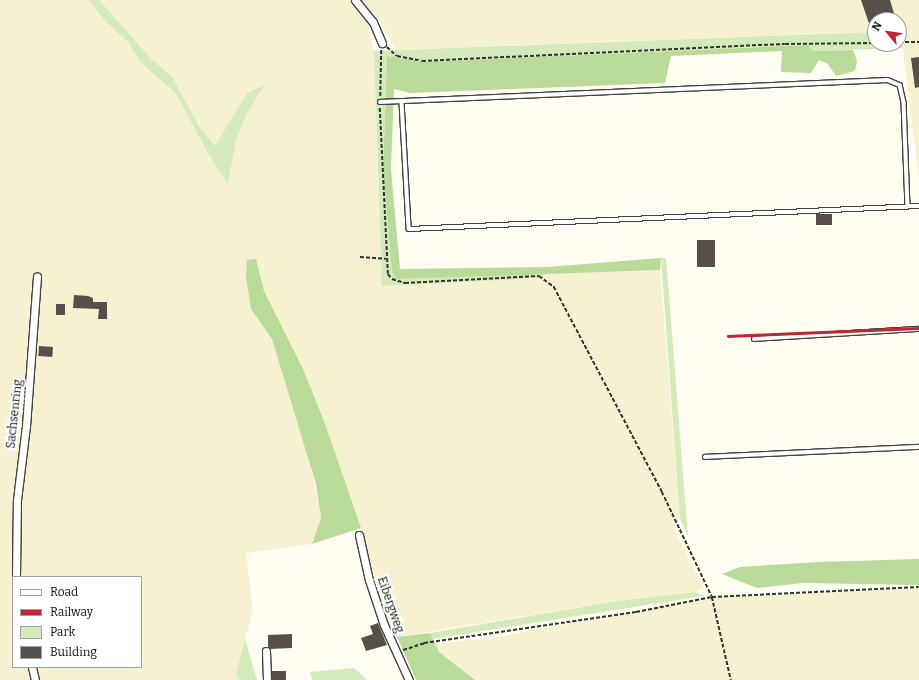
<!DOCTYPE html>
<html>
<head>
<meta charset="utf-8">
<style>
	body { margin:0 }
	#map { position:relative; width:919px; height:680px; overflow:hidden; background:#fffcf1; font-family:Bitter,serif }
	div>[style] { position:absolute }
	.farmland>* { inset:0; background:#f5f1d1 }
	.green>* { inset:0; background:#d4eaba }
	.forest>* { inset:0; background:#b9da99 }
	.building>* { inset:0; background:#584f4b; transform-origin:0 0 }
	.path>* { height:1.5px; margin-top:-0.75px; transform-origin:0; background:repeating-linear-gradient(90deg,#313131 0 4px,transparent 0 6px) }
	.roads { filter:drop-shadow(1px 0 #424242) drop-shadow(-1px 0 #424242) drop-shadow(0 1px #424242) drop-shadow(0 -1px #424242) }
	.lane>* { height:3.5px; margin:-1.75px; padding:0 1.75px; transform-origin:1.75px; border-radius:1.75px; background:#fff }
	.street>* { height:7px; margin:-3.5px; padding:0 3.5px; transform-origin:3.5px; border-radius:3.5px; background:#fff }
	.rail>* { height:2.5px; margin:-1.25px; padding:0 1.25px; transform-origin:1.25px; border-radius:1.25px; background:#bf2633 }
	span { translate:-50% -50%; white-space:nowrap; text-align:center; line-height:1.15; -webkit-text-stroke:4px #fff; paint-order:stroke }
	.street-label { font-size:12px; color:#0f0f0f }
	.legend { position:absolute; left:12px; top:576px; width:130px; height:92px; box-sizing:border-box; background:#fff; border:1px solid #9f9f9f; margin:0; padding:5px 7px; list-style:none; font-size:12px; color:#0f0f0f }
	.legend li { display:flex; align-items:center; gap:8px; height:20px }
	.legend b { width:20px; border:1px solid #9f9f9f }
	.north { position:absolute; left:867px; top:12px; width:40px; height:40px; box-sizing:border-box; background:#fff; border:1px solid #9f9f9f; border-radius:50%; rotate:299deg; font-size:11px; font-weight:700; line-height:16px; text-align:center; color:#0f0f0f }
	.north::after { content:''; display:block; margin:auto; width:14px; height:18px; background:#bf2633; clip-path:polygon(50% 0,100% 100%,50% 72%,0 100%) }
</style>
</head>
<body>
<div id="map">
	<div class="farmland">
		<i style="clip-path:polygon(evenodd,0 0,348px 0,368px 25px,374px 51px,382px 285px,538px 278px,550px 273px,660px 270px,680px 518px,673px 527px,704px 588px,696px 592px,617px 601px,397px 637px,385px 615px,361px 528px,324px 421px,303px 369px,264px 291px,255px 259px,247px 261px,246px 278px,251px 309px,272px 339px,309px 456px,321px 518px,312px 544px,246px 553px,253px 611px,236px 673px,240px 680px,0 680px,0 0,13px 577px,141px 577px,141px 667px,13px 667px,13px 577px)"></i>
		<i style="clip-path:polygon(360px 0,919px 0,919px 180px,899px 20px,875px 20px,875px 32px,396px 50px,378px 18px)"></i>
		<i style="clip-path:polygon(919px 588px,919px 680px,475px 680px,439px 652px,435px 644px,503px 636px,711px 597px)"></i>
	</div>
	<div class="green">
		<i style="clip-path:polygon(89px 0,99px 0,151px 59px,172px 77px,200px 128px,215px 146px,247px 93px,264px 85px,245px 117px,235px 143px,228px 183px,209px 155px,175px 92px,141px 63px,129px 43px,105px 21px)"></i>
		<i style="clip-path:polygon(875px 32px,875px 44px,899px 44px,899px 32px,902px 48px,811px 51px,809px 45px,422px 62px,387px 56px,383px 171px,392px 272px,550px 273px,538px 278px,382px 286px,374px 51px)"></i>
		<i style="clip-path:polygon(661px 258px,666px 258px,688px 537px,680px 518px)"></i>
		<i style="clip-path:polygon(696px 592px,704px 596px,433px 639px,430px 633px,617px 601px)"></i>
		<i style="clip-path:polygon(245px 639px,257px 680px,240px 680px,236px 673px)"></i>
		<i style="clip-path:polygon(354px 668px,367px 680px,312px 680px,310px 672px)"></i>
	</div>
	<div class="forest">
		<i style="clip-path:polygon(809px 45px,812px 51px,853px 50px,857px 61px,855px 71px,836px 76px,828px 64px,819px 60px,811px 73px,781px 72px,782px 51px,671px 56px,665px 83px,410px 93px,394px 89px,391px 169px,400px 269px,547px 267px,661px 258px,660px 270px,397px 279px,392px 272px,383px 171px,387px 56px,422px 62px)"></i>
		<i style="clip-path:polygon(256px 259px,264px 291px,303px 369px,324px 421px,361px 528px,312px 544px,321px 518px,316px 484px,272px 339px,251px 309px,246px 278px,247px 260px)"></i>
		<i style="clip-path:polygon(919px 559px,919px 585px,802px 583px,757px 588px,722px 574px,740px 567px,819px 562px)"></i>
		<i style="clip-path:polygon(430px 633px,439px 652px,475px 680px,416px 680px,397px 637px)"></i>
	</div>
	<div class="building">
		<i style="clip-path:polygon(861px 0,890px 0,896px 20px,875px 20px,874px 38px)"></i>
		<i style="clip-path:polygon(919px 57px,919px 87px,915px 88px,911px 58px)"></i>
		<i style="left:832px;top:214px;width:11px;height:16px;rotate:90deg"></i>
		<i style="left:697px;top:240px;width:18px;height:27px"></i>
		<i style="clip-path:polygon(74px 295px,88px 296px,93px 298px,93px 302px,107px 302px,107px 319px,98px 319px,99px 309px,73px 308px)"></i>
		<i style="left:56px;top:304px;width:9px;height:11px"></i>
		<i style="left:39px;top:346px;width:14px;height:10px;rotate:4deg"></i>
		<i style="clip-path:polygon(378px 623px,387px 645px,366px 651px,361px 638px,373px 634px,370px 626px)"></i>
		<i style="clip-path:polygon(292px 634px,292px 648px,270px 649px,268px 646px,268px 635px)"></i>
		<i style="left:272px;top:671px;width:14px;height:9px"></i>
	</div>
	<div class="path">
		<i style="left:899px;top:42px;width:20px"></i>
		<i style="left:387px;top:47px;width:13px;rotate:42deg"></i>
		<i style="left:397px;top:56px;width:25px;rotate:11deg"></i>
		<i style="left:422px;top:61px;width:363px;rotate:-2.7deg"></i>
		<i style="left:785px;top:44px;width:90px;rotate:-0.6deg"></i>
		<i style="left:380px;top:96px;width:46px;rotate:-88.8deg"></i>
		<i style="left:380px;top:108px;width:166px;rotate:87.2deg"></i>
		<i style="left:388px;top:274px;width:6px;rotate:51deg"></i>
		<i style="left:392px;top:279px;width:14px;rotate:17deg"></i>
		<i style="left:405px;top:283px;width:134px;rotate:-3deg"></i>
		<i style="left:539px;top:276px;width:19px;rotate:36deg"></i>
		<i style="left:554px;top:287px;width:232px;rotate:62.2deg"></i>
		<i style="left:662px;top:492px;width:116px;rotate:64.5deg"></i>
		<i style="left:712px;top:597px;width:85px;rotate:77.1deg"></i>
		<i style="left:360px;top:257px;width:26px;rotate:4deg"></i>
		<i style="left:403px;top:650px;width:22px;rotate:-18deg"></i>
		<i style="left:424px;top:643px;width:214px;rotate:-8.3deg"></i>
		<i style="left:636px;top:612px;width:77px;rotate:-11.2deg"></i>
		<i style="left:712px;top:597px;width:207px;rotate:-2.8deg"></i>
	</div>
	<div class="roads">
		<div class="lane">
			<i style="left:380px;top:102px;width:508px;rotate:-2.48deg"></i>
			<i style="left:888px;top:80px;width:13px;rotate:23deg"></i>
			<i style="left:900px;top:85px;width:18px;rotate:77deg"></i>
			<i style="left:904px;top:103px;width:103px;rotate:87.8deg"></i>
			<i style="left:402px;top:102px;width:127px;rotate:86.8deg"></i>
			<i style="left:409px;top:229px;width:511px;rotate:-2.58deg"></i>
			<i style="left:754px;top:339px;width:165px;rotate:-3.5deg"></i>
			<i style="left:705px;top:457px;width:214px;rotate:-2.7deg"></i>
		</div>
		<div class="street">
			<i style="left:355px;top:0;width:28px;rotate:51deg"></i>
			<i style="left:373px;top:22px;width:23px;rotate:67deg"></i>
			<i style="left:359px;top:535px;width:46px;rotate:77.5deg"></i>
			<i style="left:369px;top:580px;width:47px;rotate:71.6deg"></i>
			<i style="left:384px;top:625px;width:60px;rotate:65.6deg"></i>
			<i style="left:16px;top:577px;width:77px;rotate:-89.3deg"></i>
			<i style="left:17px;top:500px;width:75px;rotate:-83.1deg"></i>
			<i style="left:26px;top:426px;width:150px;rotate:-85.8deg"></i>
			<i style="left:266px;top:651px;width:29px;rotate:88deg"></i>
			<i style="left:32px;top:667px;width:13px;rotate:77deg"></i>
		</div>
	</div>
	<div class="rail">
		<i style="left:728px;top:336px;width:191px;rotate:-2.4deg"></i>
	</div>
	<div class="street-label">
		<span style="left:15px;top:414px;rotate:-84deg">Sachsenring</span>
		<span style="left:390px;top:605px;rotate:71deg">Eibergweg</span>
	</div>
	<ul class="legend">
	<li><b style="height:5px;background:#fff"></b>Road</li>
	<li><b style="height:5px;background:#bf2633"></b>Railway</li>
	<li><b style="height:11px;background:#d4eaba"></b>Park</li>
	<li><b style="height:11px;background:#584f4b"></b>Building</li>
	</ul>
	<div class="north">N</div>
</div>
</body>
</html>
